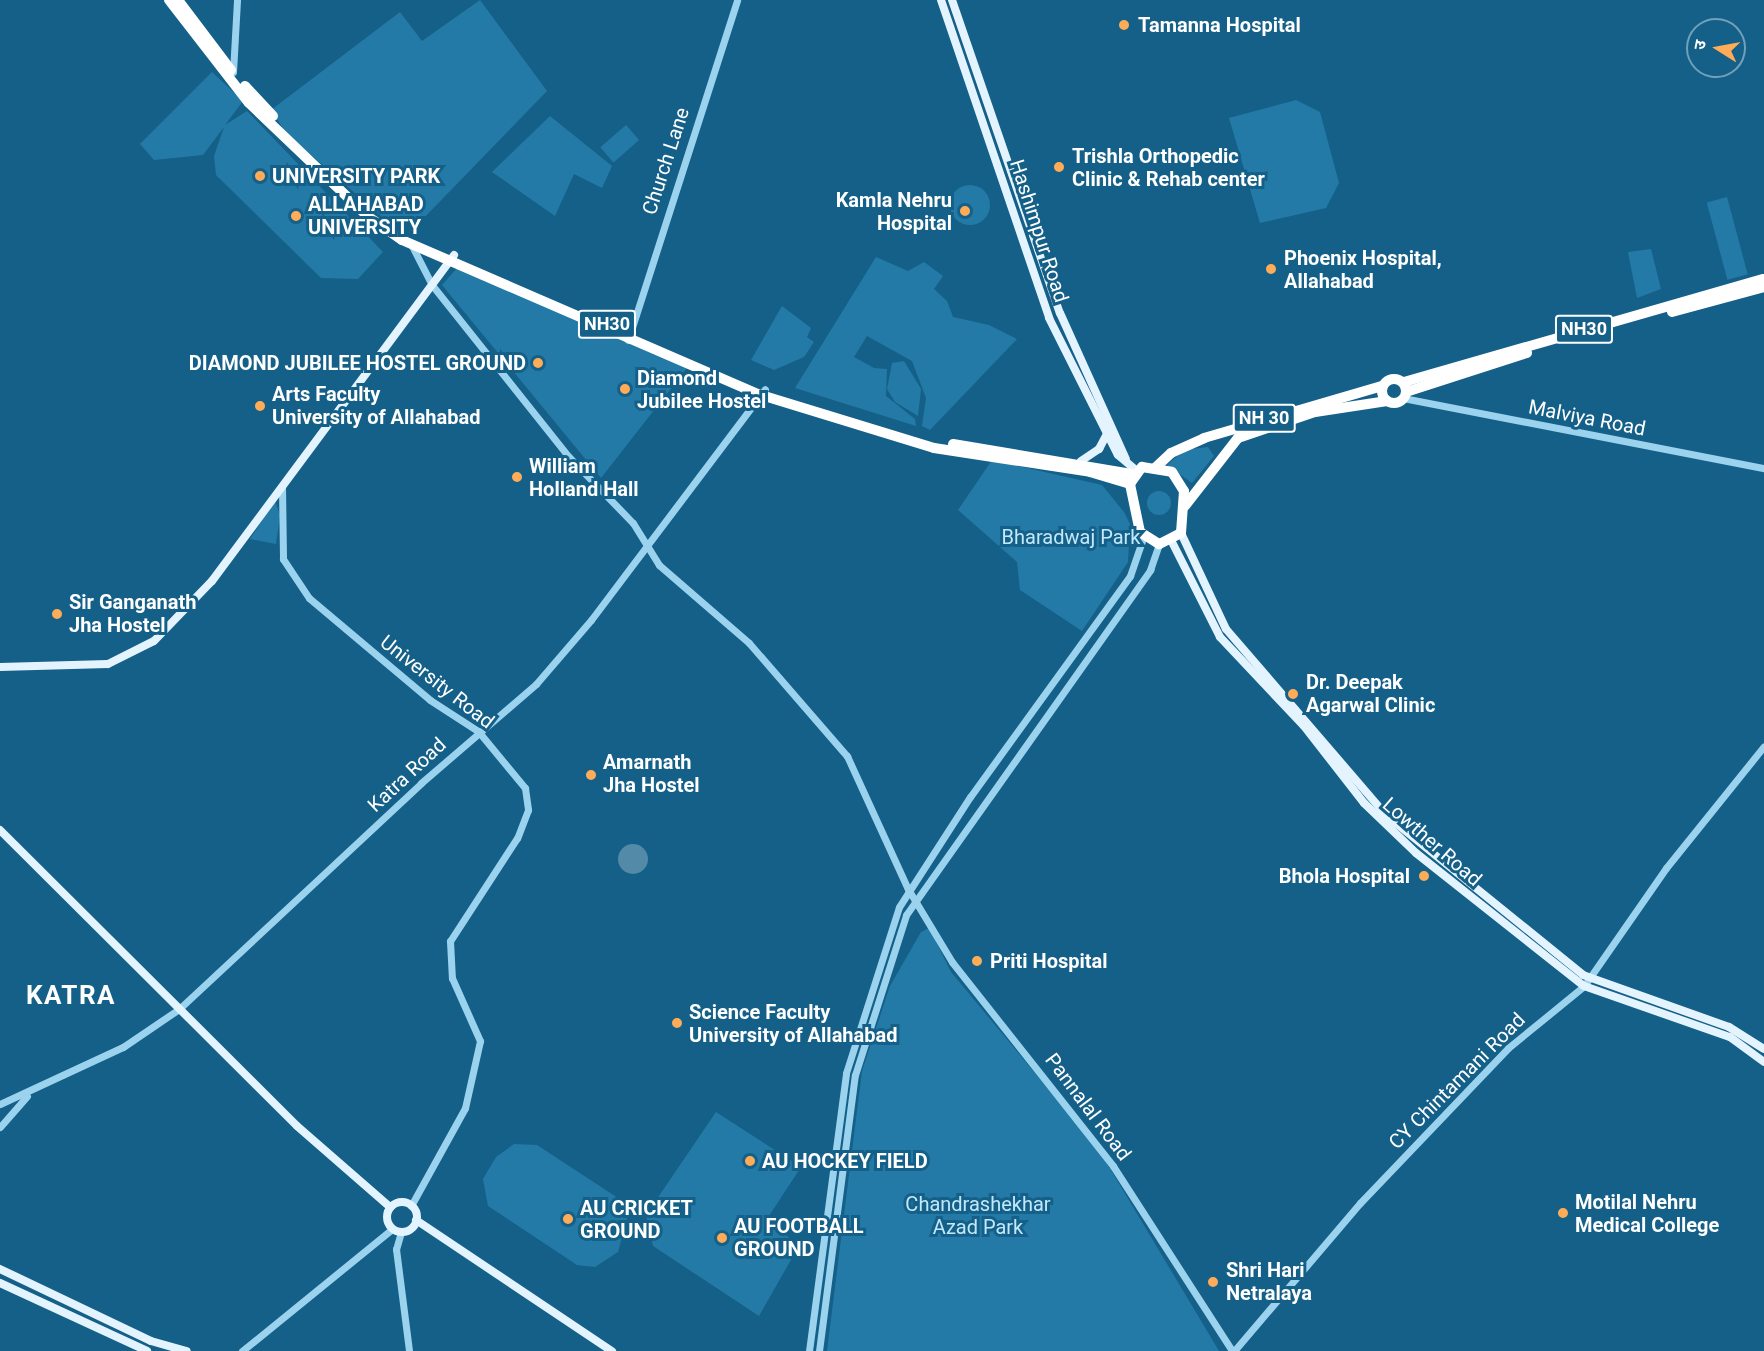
<!DOCTYPE html>
<html>
<head>
<meta charset="utf-8">
<style>
	body { margin:0 }
	#map { position:relative; width:1764px; height:1351px; overflow:hidden; background:#146088; font-family:Roboto,"Noto Sans Devanagari",sans-serif }
	div>[style] { position:absolute }
	.green>* { inset:0; background:#247aa6; transform-origin:0 0 }
	.round { border-radius:50% }
	.water>* { inset:0; background:#538aa8 }
	.minor>* { height:7px; margin:-3.5px; padding:0 3.5px; transform-origin:3.5px; border-radius:3.5px; background:#9bd3ef }
	.major>* { height:8px; margin:-4px; padding:0 4px; transform-origin:4px; border-radius:4px; background:#e3f4ff }
	.major>.ring { margin:-4px; padding:0; box-sizing:content-box; background:none; border:8px solid #e3f4ff; border-radius:50% }
	.highway>* { height:10px; margin:-5px; padding:0 5px; transform-origin:5px; border-radius:5px; background:#fff }
	.highway>.ring { margin:-5px; padding:0; box-sizing:content-box; background:none; border:10px solid #fff; border-radius:50% }
	.dots>* { width:16px; height:16px; translate:-50% -50%; box-sizing:border-box; border:3px solid #146088; border-radius:50% }
	span { translate:-50% -50%; white-space:nowrap; text-align:center; line-height:1.15; -webkit-text-stroke:6px #146088; paint-order:stroke }
	.shield-label span { padding:2px 4px; background:#146088; border:2px solid; border-radius:4px; -webkit-text-stroke-width:0 }
	.shield-label { font-size:18px; color:#fff; font-weight:700 }
	.poi-label { font-size:20px; color:#fff; font-weight:700 }
	.left { translate:0 -50%; text-align:left }
	.right { translate:-100% -50%; text-align:right }
	.street-label { font-size:20px; color:#fff }
	.park-label { font-size:20px; color:#c1e8fb }
	.district-label { font-size:26px; color:#fff; font-weight:700; letter-spacing:1.5px }
	.north { position:absolute; left:1686px; top:18px; width:60px; height:60px; box-sizing:border-box; background:#146088; border:2px solid #72a0b8; border-radius:50%; rotate:281deg; font-size:16px; font-weight:700; line-height:24px; text-align:center; color:#fff }
	.north::after { content:''; display:block; margin:auto; width:21px; height:27px; background:#ffac59; clip-path:polygon(50% 0,100% 100%,50% 72%,0 100%) }
</style>
</head>
<body>
<div id="map">
	<div class="green">
		<i style="clip-path:polygon(480px 0,547px 91px,419px 223px,388px 222px,286px 133px,271px 110px,400px 12px,422px 41px)"></i>
		<i style="clip-path:polygon(212px 72px,243px 101px,225px 125px,247px 111px,383px 252px,358px 279px,321px 278px,216px 175px,214px 156px,224px 127px,203px 155px,154px 160px,140px 144px)"></i>
		<i style="clip-path:polygon(1296px 100px,1320px 112px,1339px 183px,1326px 208px,1260px 223px,1229px 118px)"></i>
		<i style="clip-path:polygon(550px 116px,612px 166px,602px 188px,574px 174px,555px 216px,492px 172px)"></i>
		<i style="left:626px;top:125px;width:20px;height:34px;rotate:49deg"></i>
		<i class="round" style="left:950px;top:185px;width:40px;height:40px"></i>
		<i style="left:1727px;top:197px;width:80px;height:21px;rotate:75deg"></i>
		<i style="clip-path:polygon(1651px 249px,1661px 289px,1637px 298px,1628px 252px)"></i>
		<i style="clip-path:polygon(876px 257px,908px 271px,924px 262px,943px 276px,934px 289px,947px 301px,953px 317px,989px 325px,1017px 339px,930px 430px,922px 426px,926px 398px,912px 361px,867px 336px,854px 357px,874px 368px,887px 369px,886px 396px,915px 419px,916px 426px,795px 388px)"></i>
		<i style="clip-path:polygon(458px 267px,687px 368px,601px 478px,442px 285px)"></i>
		<i style="clip-path:polygon(782px 306px,811px 328px,807px 337px,814px 342px,804px 357px,774px 370px,751px 360px)"></i>
		<i style="clip-path:polygon(904px 361px,921px 389px,918px 416px,895px 402px,887px 389px,892px 363px)"></i>
		<i style="clip-path:polygon(1208px 447px,1214px 456px,1192px 483px,1167px 465px,1184px 450px)"></i>
		<i style="clip-path:polygon(992px 460px,1102px 485px,1124px 512px,1130px 524px,1128px 562px,1082px 631px,1020px 590px,1017px 562px,958px 510px)"></i>
		<i class="round" style="left:1147px;top:491px;width:24px;height:24px"></i>
		<i style="clip-path:polygon(275px 501px,280px 515px,276px 544px,250px 539px)"></i>
		<i style="clip-path:polygon(929px 928px,951px 972px,1099px 1150px,1219px 1351px,827px 1351px,862px 1071px,890px 986px,921px 932px)"></i>
		<i style="clip-path:polygon(716px 1112px,801px 1167px,765px 1222px,800px 1244px,759px 1316px,653px 1246px,646px 1215px)"></i>
		<i style="clip-path:polygon(514px 1144px,537px 1145px,615px 1196px,627px 1218px,618px 1252px,595px 1267px,577px 1265px,488px 1206px,483px 1179px,496px 1157px)"></i>
	</div>
	<div class="water">
		<i class="round" style="left:618px;top:844px;width:30px;height:30px"></i>
	</div>
	<div class="minor">
		<i style="left:233px;top:72px;width:72px;rotate:-86.8deg"></i>
		<i style="left:411px;top:244px;width:46px;rotate:62.9deg"></i>
		<i style="left:432px;top:285px;width:220px;rotate:51.5deg"></i>
		<i style="left:569px;top:457px;width:92px;rotate:45.9deg"></i>
		<i style="left:633px;top:523px;width:49px;rotate:58.2deg"></i>
		<i style="left:659px;top:565px;width:119px;rotate:40.9deg"></i>
		<i style="left:749px;top:643px;width:150px;rotate:49.1deg"></i>
		<i style="left:847px;top:756px;width:146px;rotate:65.4deg"></i>
		<i style="left:908px;top:889px;width:85px;rotate:58.9deg"></i>
		<i style="left:952px;top:962px;width:260px;rotate:51.7deg"></i>
		<i style="left:1113px;top:1166px;width:220px;rotate:57.2deg"></i>
		<i style="left:628px;top:340px;width:357px;rotate:-72.2deg"></i>
		<i style="left:1403px;top:398px;width:368px;rotate:11deg"></i>
		<i style="left:282px;top:486px;width:73px;rotate:89.2deg"></i>
		<i style="left:283px;top:559px;width:47px;rotate:56.3deg"></i>
		<i style="left:309px;top:598px;width:158px;rotate:40.1deg"></i>
		<i style="left:430px;top:700px;width:57px;rotate:32.9deg"></i>
		<i style="left:478px;top:731px;width:74px;rotate:50.5deg"></i>
		<i style="left:525px;top:788px;width:22px;rotate:82deg"></i>
		<i style="left:528px;top:810px;width:30px;rotate:111deg"></i>
		<i style="left:517px;top:838px;width:123px;rotate:123deg"></i>
		<i style="left:450px;top:941px;width:37px;rotate:87deg"></i>
		<i style="left:452px;top:978px;width:69px;rotate:66deg"></i>
		<i style="left:480px;top:1041px;width:69px;rotate:102.6deg"></i>
		<i style="left:465px;top:1108px;width:112px;rotate:118.9deg"></i>
		<i style="left:0;top:1104px;width:136px;rotate:-24.9deg"></i>
		<i style="left:123px;top:1047px;width:68px;rotate:-34.2deg"></i>
		<i style="left:179px;top:1009px;width:331px;rotate:-43deg"></i>
		<i style="left:421px;top:783px;width:152px;rotate:-40.7deg"></i>
		<i style="left:536px;top:684px;width:84px;rotate:-49.3deg"></i>
		<i style="left:591px;top:620px;width:289px;rotate:-53deg"></i>
		<i style="left:0;top:1127px;width:41px;rotate:-48.9deg"></i>
		<i style="left:401px;top:1232px;width:18px;rotate:106deg"></i>
		<i style="left:396px;top:1249px;width:103px;rotate:82.7deg"></i>
		<i style="left:242px;top:1351px;width:193px;rotate:-39.1deg"></i>
		<i style="left:809px;top:1351px;width:280px;rotate:-82.4deg"></i>
		<i style="left:846px;top:1073px;width:174px;rotate:-72.3deg"></i>
		<i style="left:899px;top:907px;width:131px;rotate:-57.2deg"></i>
		<i style="left:970px;top:797px;width:273px;rotate:-54.1deg"></i>
		<i style="left:1130px;top:576px;width:40px;rotate:-71.1deg"></i>
		<i style="left:819px;top:1351px;width:278px;rotate:-82.6deg"></i>
		<i style="left:855px;top:1075px;width:168px;rotate:-72.3deg"></i>
		<i style="left:906px;top:915px;width:423px;rotate:-54.7deg"></i>
		<i style="left:1150px;top:570px;width:28px;rotate:-71deg"></i>
		<i style="left:1234px;top:1351px;width:194px;rotate:-49.6deg"></i>
		<i style="left:1360px;top:1203px;width:214px;rotate:-46.3deg"></i>
		<i style="left:1508px;top:1048px;width:98px;rotate:-39.2deg"></i>
		<i style="left:1584px;top:986px;width:144px;rotate:-55.2deg"></i>
		<i style="left:1666px;top:868px;width:156px;rotate:-51.2deg"></i>
	</div>
	<div class="major">
		<i style="left:941px;top:0;width:336px;rotate:71.2deg"></i>
		<i style="left:1049px;top:318px;width:153px;rotate:63.3deg"></i>
		<i style="left:1118px;top:455px;width:25px;rotate:40deg"></i>
		<i style="left:952px;top:0;width:331px;rotate:71deg"></i>
		<i style="left:1060px;top:313px;width:160px;rotate:65.7deg"></i>
		<i style="left:1081px;top:461px;width:22px;rotate:-34deg"></i>
		<i style="left:1099px;top:449px;width:19px;rotate:-62deg"></i>
		<i style="left:1181px;top:533px;width:106px;rotate:64.9deg"></i>
		<i style="left:1226px;top:629px;width:247px;rotate:49.3deg"></i>
		<i style="left:1387px;top:816px;width:252px;rotate:39deg"></i>
		<i style="left:1583px;top:975px;width:155px;rotate:19.6deg"></i>
		<i style="left:1729px;top:1027px;width:41px;rotate:32.2deg"></i>
		<i style="left:1171px;top:540px;width:109px;rotate:63.2deg"></i>
		<i style="left:1220px;top:637px;width:122px;rotate:46.7deg"></i>
		<i style="left:1304px;top:726px;width:98px;rotate:52.1deg"></i>
		<i style="left:1364px;top:803px;width:72px;rotate:43.9deg"></i>
		<i style="left:1416px;top:853px;width:214px;rotate:38.4deg"></i>
		<i style="left:1584px;top:986px;width:155px;rotate:19.3deg"></i>
		<i style="left:1730px;top:1037px;width:42px;rotate:36.3deg"></i>
		<i style="left:0;top:667px;width:108px;rotate:-1.6deg"></i>
		<i style="left:108px;top:664px;width:51px;rotate:-26.6deg"></i>
		<i style="left:154px;top:641px;width:83px;rotate:-46deg"></i>
		<i style="left:212px;top:581px;width:406px;rotate:-53.4deg"></i>
		<i style="left:0;top:830px;width:419px;rotate:44.9deg"></i>
		<i style="left:297px;top:1126px;width:123px;rotate:41.1deg"></i>
		<i class="ring" style="left:387px;top:1202px;width:22px;height:22px"></i>
		<i style="left:416px;top:1220px;width:236px;rotate:33.8deg"></i>
		<i style="left:0;top:1269px;width:167px;rotate:25.5deg"></i>
		<i style="left:151px;top:1341px;width:37px;rotate:16deg"></i>
		<i style="left:0;top:1283px;width:162px;rotate:24.8deg"></i>
	</div>
	<div class="highway">
		<i style="left:169px;top:0;width:130px;rotate:52.2deg"></i>
		<i style="left:249px;top:103px;width:162px;rotate:43.7deg"></i>
		<i style="left:366px;top:215px;width:44px;rotate:34.8deg"></i>
		<i style="left:402px;top:240px;width:391px;rotate:23.4deg"></i>
		<i style="left:761px;top:395px;width:181px;rotate:17deg"></i>
		<i style="left:934px;top:448px;width:158px;rotate:8.7deg"></i>
		<i style="left:1090px;top:472px;width:42px;rotate:16.7deg"></i>
		<i style="left:178px;top:0;width:88px;rotate:52.9deg"></i>
		<i style="left:245px;top:86px;width:41px;rotate:47deg"></i>
		<i style="left:1672px;top:312px;width:95px;rotate:-15.2deg"></i>
		<i class="ring" style="left:1382px;top:379px;width:14px;height:14px"></i>
		<i style="left:1404px;top:382px;width:374px;rotate:-16deg"></i>
		<i style="left:1409px;top:391px;width:124px;rotate:-17.9deg"></i>
		<i style="left:953px;top:444px;width:181px;rotate:9.5deg"></i>
		<i style="left:1142px;top:467px;width:30px;rotate:9deg"></i>
		<i style="left:1172px;top:472px;width:22px;rotate:58deg"></i>
		<i style="left:1184px;top:491px;width:42px;rotate:94.1deg"></i>
		<i style="left:1181px;top:533px;width:25px;rotate:153deg"></i>
		<i style="left:1159px;top:544px;width:22px;rotate:-148deg"></i>
		<i style="left:1140px;top:532px;width:49px;rotate:-101.8deg"></i>
		<i style="left:1130px;top:484px;width:21px;rotate:-55deg"></i>
		<i style="left:1155px;top:468px;width:22px;rotate:-43deg"></i>
		<i style="left:1171px;top:453px;width:36px;rotate:-24deg"></i>
		<i style="left:1204px;top:438px;width:185px;rotate:-16.3deg"></i>
		<i style="left:1185px;top:506px;width:86px;rotate:-52.1deg"></i>
		<i style="left:1238px;top:438px;width:81px;rotate:-18.7deg"></i>
		<i style="left:1315px;top:412px;width:73px;rotate:-8.7deg"></i>
	</div>
	<div class="dots">
		<i style="left:1124px;top:25px;background:#ffac59"></i>
		<i style="left:1059px;top:167px;background:#ffac59"></i>
		<i style="left:260px;top:176px;background:#ffac59"></i>
		<i style="left:965px;top:211px;background:#ffac59"></i>
		<i style="left:296px;top:216px;background:#ffac59"></i>
		<i style="left:1271px;top:269px;background:#ffac59"></i>
		<i style="left:538px;top:363px;background:#ffac59"></i>
		<i style="left:625px;top:389px;background:#ffac59"></i>
		<i style="left:260px;top:406px;background:#ffac59"></i>
		<i style="left:517px;top:477px;background:#ffac59"></i>
		<i style="left:57px;top:614px;background:#ffac59"></i>
		<i style="left:1293px;top:694px;background:#ffac59"></i>
		<i style="left:591px;top:775px;background:#ffac59"></i>
		<i style="left:1424px;top:876px;background:#ffac59"></i>
		<i style="left:977px;top:961px;background:#ffac59"></i>
		<i style="left:677px;top:1023px;background:#ffac59"></i>
		<i style="left:750px;top:1161px;background:#ffac59"></i>
		<i style="left:1563px;top:1213px;background:#ffac59"></i>
		<i style="left:568px;top:1219px;background:#ffac59"></i>
		<i style="left:722px;top:1238px;background:#ffac59"></i>
		<i style="left:1213px;top:1282px;background:#ffac59"></i>
	</div>
	<div class="shield-label">
		<span style="left:607px;top:324px">NH30</span>
		<span style="left:1584px;top:329px">NH30</span>
		<span style="left:1264px;top:418px">NH 30</span>
	</div>
	<div class="poi-label">
		<span class="left" style="left:1138px;top:25px">Tamanna Hospital</span>
		<span class="left" style="left:1072px;top:168px">Trishla Orthopedic<br>Clinic &amp; Rehab center</span>
		<span class="left" style="left:272px;top:176px">UNIVERSITY PARK</span>
		<span class="right" style="left:952px;top:212px">Kamla Nehru<br>Hospital</span>
		<span class="left" style="left:308px;top:216px">ALLAHABAD<br>UNIVERSITY</span>
		<span class="left" style="left:1284px;top:270px">Phoenix Hospital,<br>Allahabad</span>
		<span class="right" style="left:526px;top:363px">DIAMOND JUBILEE HOSTEL GROUND</span>
		<span class="left" style="left:637px;top:390px">Diamond<br>Jubilee Hostel</span>
		<span class="left" style="left:272px;top:406px">Arts Faculty<br>University of Allahabad</span>
		<span class="left" style="left:529px;top:478px">William<br>Holland Hall</span>
		<span class="left" style="left:69px;top:614px">Sir Ganganath<br>Jha Hostel</span>
		<span class="left" style="left:1306px;top:694px">Dr. Deepak<br>Agarwal Clinic</span>
		<span class="left" style="left:603px;top:774px">Amarnath<br>Jha Hostel</span>
		<span class="right" style="left:1410px;top:876px">Bhola Hospital</span>
		<span class="left" style="left:990px;top:961px">Priti Hospital</span>
		<span class="left" style="left:689px;top:1024px">Science Faculty<br>University of Allahabad</span>
		<span class="left" style="left:762px;top:1161px">AU HOCKEY FIELD</span>
		<span class="left" style="left:1575px;top:1214px">Motilal Nehru<br>Medical College</span>
		<span class="left" style="left:580px;top:1220px">AU CRICKET<br>GROUND</span>
		<span class="left" style="left:734px;top:1238px">AU FOOTBALL<br>GROUND</span>
		<span class="left" style="left:1226px;top:1282px">Shri Hari<br>Netralaya</span>
	</div>
	<div class="street-label">
		<span style="left:666px;top:161px;rotate:-72deg">Church Lane</span>
		<span style="left:1039px;top:231px;rotate:72deg">Hashimpur Road</span>
		<span style="left:1587px;top:418px;rotate:11deg">Malviya Road</span>
		<span style="left:437px;top:682px;rotate:38deg">University Road</span>
		<span style="left:407px;top:775px;rotate:-43deg">Katra Road</span>
		<span style="left:1432px;top:842px;rotate:41deg">Lowther Road</span>
		<span style="left:1457px;top:1081px;rotate:-45deg">CY Chintamani Road</span>
		<span style="left:1088px;top:1107px;rotate:53deg">Pannalal Road</span>
	</div>
	<div class="park-label">
		<span style="left:1071px;top:537px">Bharadwaj Park</span>
		<span style="left:978px;top:1216px">Chandrashekhar<br>Azad Park</span>
	</div>
	<div class="district-label">
		<span style="left:71px;top:996px">KATRA</span>
	</div>
	<div class="north">उ</div>
</div>
</body>
</html>
